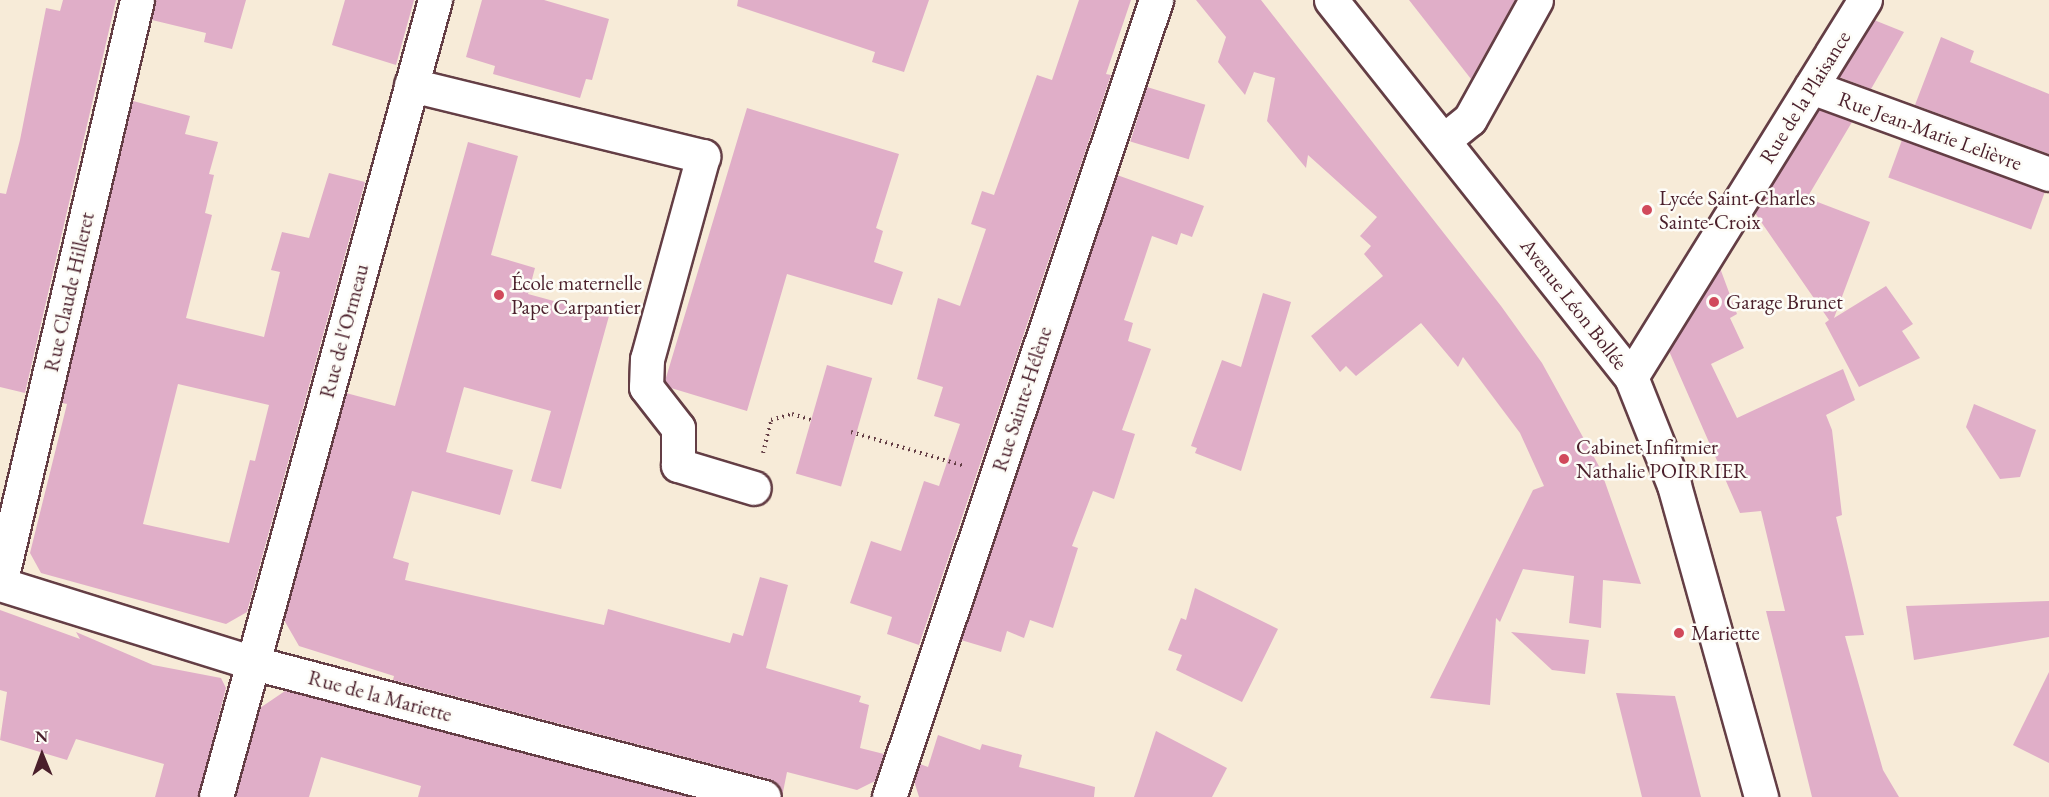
<!DOCTYPE html>
<html>
<head>
<meta charset="utf-8">
<style>
	body { margin:0 }
	#map { position:relative; width:2049px; height:797px; overflow:hidden; background:#f7ebd8; font-family:"EB Garamond",serif }
	div>[style] { position:absolute }
	.building>* { inset:0; background:#e0aec8; transform-origin:0 0 }
	.path>* { height:4px; margin-top:-2px; transform-origin:0; background:repeating-linear-gradient(90deg,#643e45 0 1.5px,transparent 0 6px) }
	.roads { filter:drop-shadow(2px 0 #643e45) drop-shadow(-2px 0 #643e45) drop-shadow(0 2px #643e45) drop-shadow(0 -2px #643e45) }
	.minor>* { height:33px; margin:-16.5px; padding:0 16.5px; transform-origin:16.5px; border-radius:16.5px; background:#fff }
	.major>* { height:33px; margin:-16.5px; padding:0 16.5px; transform-origin:16.5px; border-radius:16.5px; background:#fff }
	.dots>* { width:16px; height:16px; translate:-50% -50%; box-sizing:border-box; border:3px solid #fdfcf7; border-radius:50% }
	span { translate:-50% -50%; white-space:nowrap; text-align:center; line-height:1.15; -webkit-text-stroke:5px #fdfcf7; paint-order:stroke }
	.street-label { font-size:21px; color:#4a1f2b }
	.poi-label { font-size:21px; color:#4a1f2b }
	.left { translate:0 -50%; text-align:left }
	.north { position:absolute; left:12px; top:725px; width:60px; height:60px; -webkit-text-stroke:4px #fdfcf7; paint-order:stroke; rotate:359deg; font-size:16px; font-weight:700; line-height:24px; text-align:center; color:#4a1f2b }
	.north::after { content:''; display:block; margin:auto; width:21px; height:27px; background:#4a1f2b; clip-path:polygon(50% 0,100% 100%,50% 72%,0 100%) }
</style>
</head>
<body>
<div id="map">
	<div class="building">
		<i style="clip-path:polygon(63px 0,116px 0,25px 393px,0 387px,0 193px,6px 194px,20px 140px,46px 8px,60px 11px)"></i>
		<i style="clip-path:polygon(155px 0,246px 0,232px 49px,204px 42px,206px 33px,152px 20px)"></i>
		<i style="clip-path:polygon(345px 0,414px 0,396px 65px,332px 45px)"></i>
		<i style="clip-path:polygon(482px 0,544px 0,609px 19px,592px 80px,586px 79px,580px 98px,493px 74px,495px 66px,466px 57px)"></i>
		<i style="clip-path:polygon(738px 0,929px 0,904px 72px,872px 62px,875px 52px,737px 6px)"></i>
		<i style="clip-path:polygon(1079px 0,1131px 0,1106px 74px,1111px 75px,919px 645px,887px 634px,892px 617px,850px 603px,871px 541px,901px 551px,924px 481px,939px 486px,960px 424px,934px 416px,943px 387px,917px 379px,938px 298px,960px 306px,986px 229px,971px 224px,982px 191px,994px 195px,1037px 75px,1052px 80px)"></i>
		<i style="clip-path:polygon(1196px 0,1261px 0,1501px 306px,1542px 363px,1600px 468px,1641px 584px,1603px 580px,1601px 628px,1569px 623px,1574px 576px,1523px 569px,1500px 622px,1496px 618px,1490px 705px,1430px 698px,1533px 490px,1544px 486px,1520px 433px,1463px 357px,1458px 367px,1421px 323px,1356px 376px,1346px 366px,1340px 372px,1311px 336px,1383px 276px,1364px 254px,1371px 246px,1360px 236px,1377px 217px,1308px 155px,1306px 168px,1267px 121px,1275px 78px,1254px 72px,1245px 95px,1218px 62px,1226px 37px)"></i>
		<i style="clip-path:polygon(1409px 0,1515px 0,1471px 79px)"></i>
		<i style="clip-path:polygon(1874px 20px,1904px 32px,1871px 89px,1839px 77px)"></i>
		<i style="clip-path:polygon(1941px 37px,1974px 51px,1970px 62px,2049px 94px,2049px 154px,1915px 105px)"></i>
		<i style="left:1147px;top:87px;width:61px;height:57px;rotate:17deg"></i>
		<i style="clip-path:polygon(evenodd,133px 101px,190px 116px,185px 134px,218px 142px,209px 174px,214px 175px,205px 213px,212px 215px,186px 318px,264px 337px,280px 272px,271px 270px,282px 232px,309px 238px,329px 173px,365px 182px,247px 612px,226px 624px,41px 573px,30px 553px,67px 404px,62px 403px,133px 101px,178px 384px,269px 405px,255px 461px,250px 460px,229px 543px,143px 524px,178px 384px)"></i>
		<i style="clip-path:polygon(747px 108px,899px 154px,876px 228px,883px 231px,874px 262px,903px 272px,892px 305px,787px 274px,747px 411px,671px 388px,665px 381px)"></i>
		<i style="clip-path:polygon(1819px 110px,1852px 122px,1807px 198px,1870px 222px,1834px 318px,1886px 286px,1913px 324px,1902px 331px,1920px 358px,1859px 387px,1825px 323px,1829px 320px,1755px 213px)"></i>
		<i style="left:1902px;top:140px;width:152px;height:40px;rotate:20deg"></i>
		<i style="clip-path:polygon(468px 142px,518px 156px,491px 255px,535px 268px,528px 294px,609px 316px,561px 489px,531px 481px,551px 411px,464px 387px,446px 452px,513px 470px,500px 515px,412px 491px,393px 558px,409px 563px,405px 580px,604px 625px,608px 609px,730px 643px,733px 633px,743px 636px,760px 577px,788px 585px,766px 668px,861px 696px,859px 702px,869px 705px,860px 748px,884px 754px,875px 781px,857px 790px,787px 772px,782px 797px,778px 784px,769px 779px,393px 680px,394px 676px,299px 646px,284px 620px,346px 393px,395px 406px)"></i>
		<i style="clip-path:polygon(1117px 175px,1204px 206px,1192px 237px,1181px 233px,1177px 245px,1152px 236px,1124px 320px,1133px 323px,1128px 341px,1151px 349px,1122px 430px,1135px 434px,1114px 499px,1093px 491px,1072px 546px,1078px 548px,1053px 628px,1030px 620px,1024px 638px,1007px 631px,1001px 652px,961px 640px)"></i>
		<i style="clip-path:polygon(1720px 268px,1737px 314px,1730px 318px,1744px 348px,1711px 364px,1737px 418px,1843px 369px,1855px 400px,1826px 415px,1832px 430px,1842px 515px,1836px 517px,1864px 635px,1845px 636px,1883px 770px,1899px 797px,1812px 797px,1766px 611px,1785px 611px,1761px 511px,1740px 513px,1669px 351px)"></i>
		<i style="clip-path:polygon(1263px 293px,1291px 302px,1241px 471px,1195px 453px,1197px 448px,1191px 446px,1222px 360px,1241px 367px)"></i>
		<i style="left:827px;top:365px;width:47px;height:113px;rotate:16deg"></i>
		<i style="clip-path:polygon(1974px 404px,2036px 430px,2020px 477px,2000px 479px,1966px 427px)"></i>
		<i style="clip-path:polygon(1195px 588px,1278px 629px,1242px 702px,1176px 670px,1182px 655px,1168px 650px,1181px 618px,1186px 620px)"></i>
		<i style="clip-path:polygon(2049px 601px,2049px 637px,1914px 660px,1906px 606px)"></i>
		<i style="clip-path:polygon(0 610px,80px 639px,76px 632px,153px 665px,221px 678px,226px 688px,198px 797px,155px 797px,164px 764px,76px 739px,67px 760px,0 740px,7px 692px,0 690px)"></i>
		<i style="clip-path:polygon(1511px 632px,1589px 640px,1585px 674px,1552px 670px)"></i>
		<i style="clip-path:polygon(2049px 672px,2049px 763px,2013px 745px)"></i>
		<i style="clip-path:polygon(285px 691px,287px 691px,690px 797px,418px 797px,421px 786px,321px 757px,309px 797px,235px 797px,260px 708px)"></i>
		<i style="clip-path:polygon(1616px 693px,1675px 696px,1701px 797px,1642px 797px)"></i>
		<i style="clip-path:polygon(1156px 731px,1227px 768px,1212px 797px,1134px 797px)"></i>
		<i style="clip-path:polygon(938px 735px,980px 750px,982px 744px,1022px 755px,1019px 767px,1095px 787px,1094px 797px,919px 797px,914px 781px,920px 764px,928px 767px)"></i>
	</div>
	<div class="path">
		<i style="left:851px;top:432px;width:118px;rotate:16.7deg"></i>
		<i style="left:763px;top:453px;width:34px;rotate:-76deg"></i>
		<i style="left:771px;top:420px;width:22px;rotate:-16deg"></i>
		<i style="left:792px;top:414px;width:21px;rotate:17deg"></i>
	</div>
	<div class="roads">
		<div class="minor">
			<i style="left:411px;top:85px;width:301px;rotate:13.7deg"></i>
			<i style="left:703px;top:156px;width:211px;rotate:105.4deg"></i>
			<i style="left:647px;top:359px;width:28px;rotate:92deg"></i>
			<i style="left:646px;top:387px;width:52px;rotate:52deg"></i>
			<i style="left:678px;top:428px;width:37px;rotate:90deg"></i>
			<i style="left:678px;top:465px;width:79px;rotate:16.8deg"></i>
			<i style="left:1811px;top:87px;width:253px;rotate:20.1deg"></i>
			<i style="left:1444px;top:140px;width:33px;rotate:-39deg"></i>
			<i style="left:1470px;top:119px;width:136px;rotate:-61deg"></i>
			<i style="left:1631px;top:377px;width:444px;rotate:-58.2deg"></i>
			<i style="left:0;top:584px;width:266px;rotate:17.3deg"></i>
			<i style="left:254px;top:663px;width:527px;rotate:14.72deg"></i>
			<i style="left:0;top:584px;width:600px;rotate:-76.8deg"></i>
			<i style="left:216px;top:797px;width:827px;rotate:-74.64deg"></i>
			<i style="left:889px;top:797px;width:841px;rotate:-71.48deg"></i>
		</div>
		<div class="major">
			<i style="left:1331px;top:0;width:482px;rotate:51.5deg"></i>
			<i style="left:1631px;top:377px;width:116px;rotate:68.3deg"></i>
			<i style="left:1674px;top:485px;width:324px;rotate:74.4deg"></i>
		</div>
	</div>
	<div class="dots">
		<i style="left:1647px;top:210px;background:#d1495b"></i>
		<i style="left:499px;top:295px;background:#d1495b"></i>
		<i style="left:1714px;top:302px;background:#d1495b"></i>
		<i style="left:1564px;top:459px;background:#d1495b"></i>
		<i style="left:1679px;top:633px;background:#d1495b"></i>
	</div>
	<div class="street-label">
		<span style="left:1805px;top:97px;rotate:-58deg">Rue de la Plaisance</span>
		<span style="left:1930px;top:131px;rotate:20deg">Rue Jean-Marie Lelièvre</span>
		<span style="left:69px;top:292px;rotate:-77deg">Rue Claude Hilleret</span>
		<span style="left:1574px;top:304px;rotate:52deg">Avenue Léon Bollée</span>
		<span style="left:344px;top:331px;rotate:-75deg">Rue de l'Ormeau</span>
		<span style="left:1022px;top:399px;rotate:-72deg">Rue Sainte-Hélène</span>
		<span style="left:380px;top:696px;rotate:15deg">Rue de la Mariette</span>
	</div>
	<div class="poi-label">
		<span class="left" style="left:1659px;top:210px">Lycée Saint-Charles<br>Sainte-Croix</span>
		<span class="left" style="left:511px;top:295px">École maternelle<br>Pape Carpantier</span>
		<span class="left" style="left:1726px;top:302px">Garage Brunet</span>
		<span class="left" style="left:1576px;top:459px">Cabinet Infirmier<br>Nathalie POIRRIER</span>
		<span class="left" style="left:1691px;top:633px">Mariette</span>
	</div>
	<div class="north">N</div>
</div>
</body>
</html>
